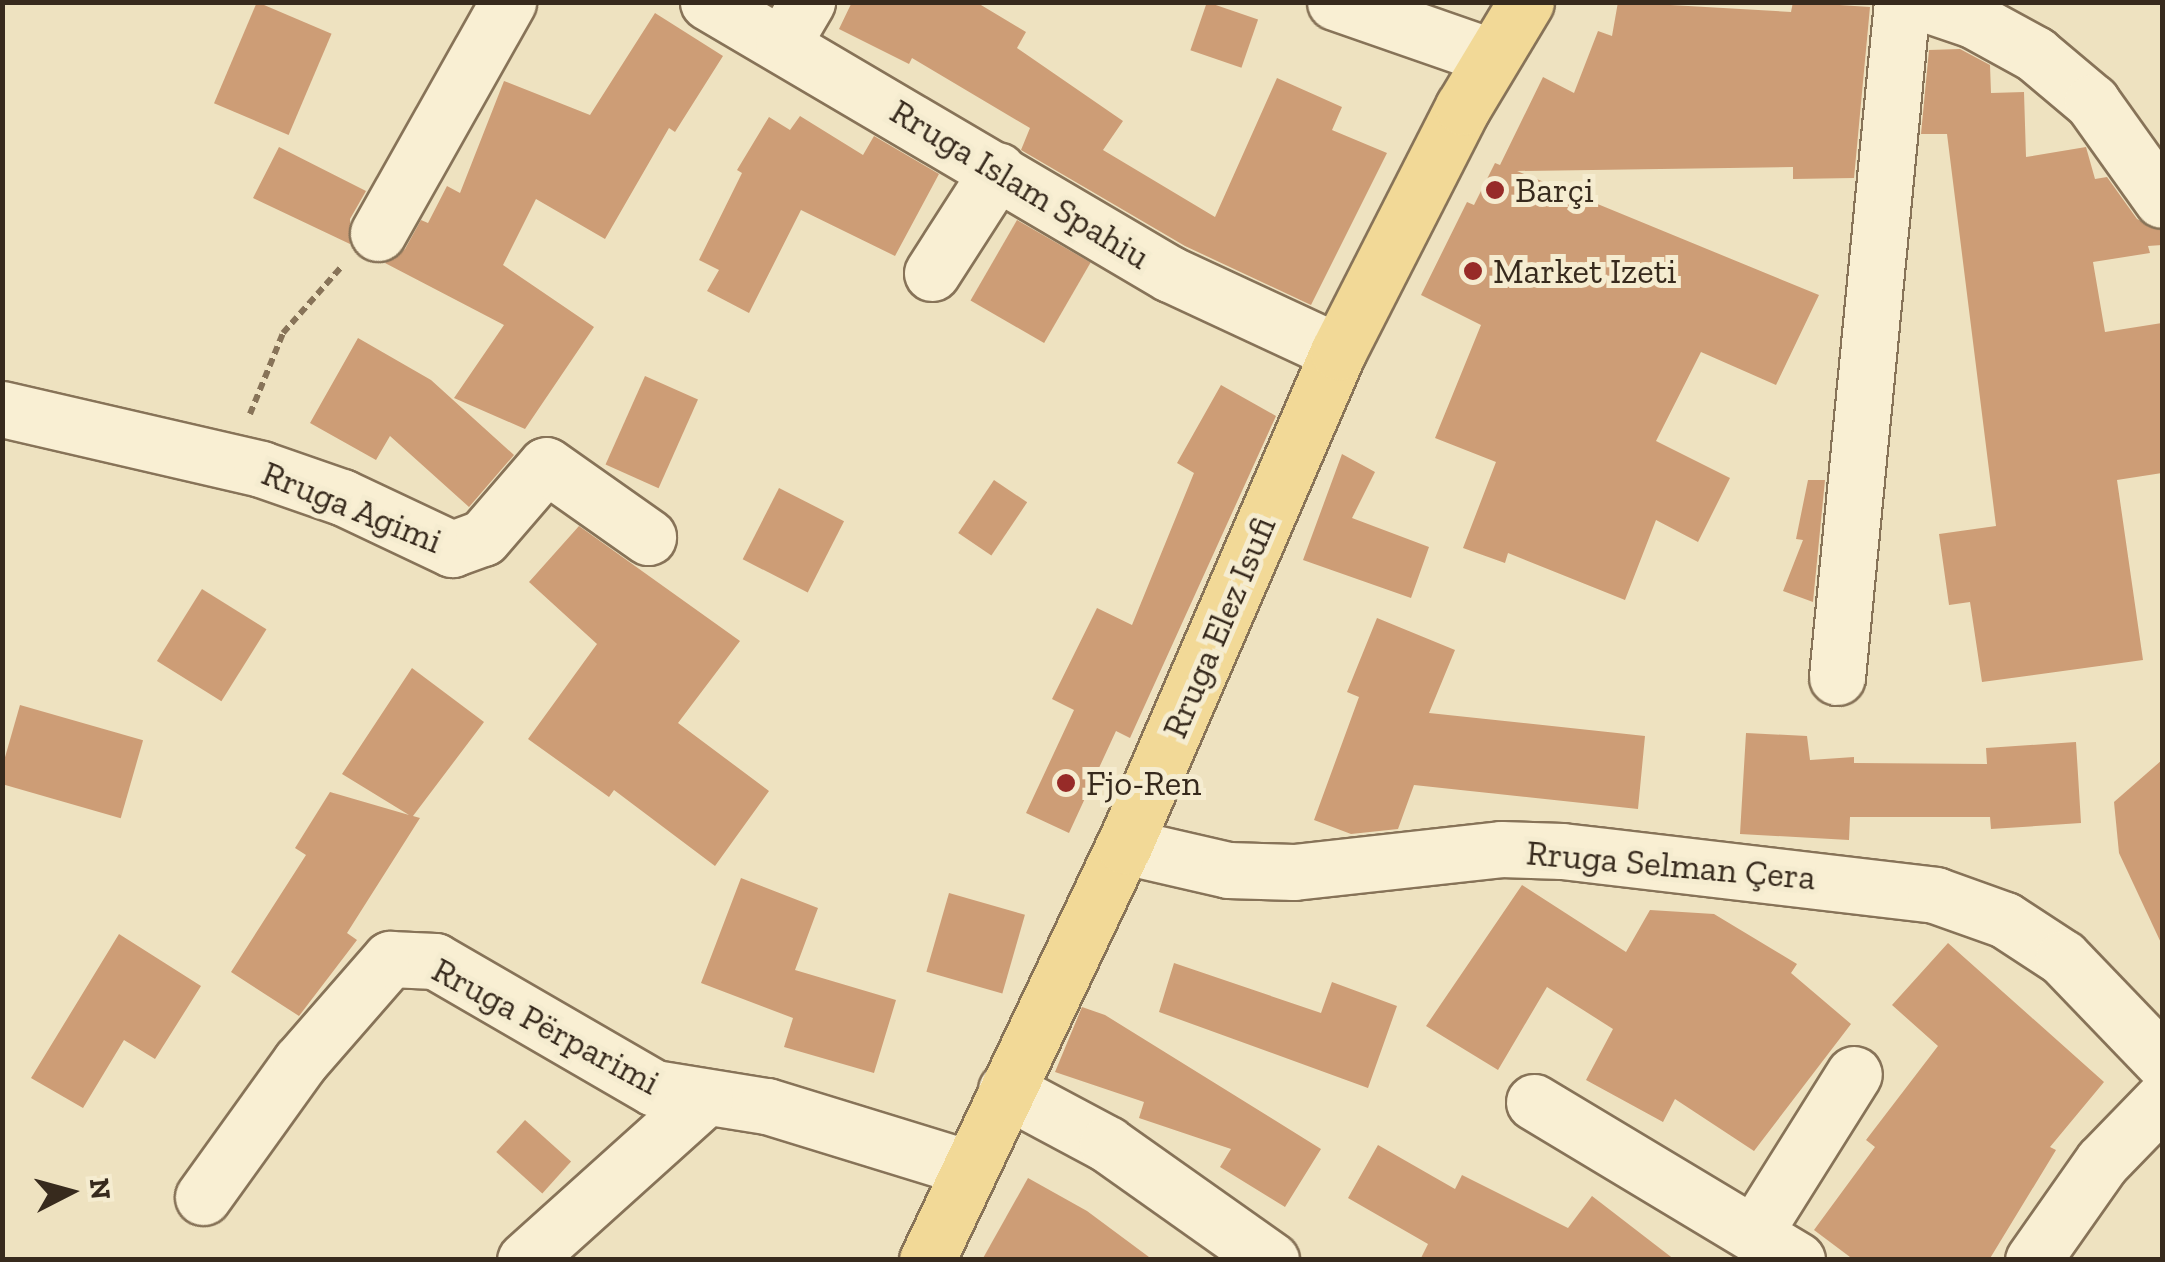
<!DOCTYPE html>
<html>
<head>
<meta charset="utf-8">
<style>
	body { margin:0 }
	#map { position:relative; width:2165px; height:1262px; overflow:hidden; background:#eee2c0; font-family:"Zilla Slab",serif }
	div>[style] { position:absolute }
	.building>* { inset:0; background:#cd9d76; transform-origin:0 0 }
	.path>* { height:6px; margin-top:-3px; transform-origin:0; background:repeating-linear-gradient(90deg,#877358 0 8px,transparent 0 13px) }
	.roads { filter:drop-shadow(2px 0 #877358) drop-shadow(-2px 0 #877358) drop-shadow(0 2px #877358) drop-shadow(0 -2px #877358) }
	.minor>* { height:55px; margin:-27.5px; padding:0 27.5px; transform-origin:27.5px; border-radius:27.5px; background:#f9efd3 }
	.major>* { height:55px; margin:-27.5px; padding:0 27.5px; transform-origin:27.5px; border-radius:27.5px; background:#f2d997 }
	.dots>* { width:28px; height:28px; translate:-50% -50%; box-sizing:border-box; border:5px solid #f5ecd0; border-radius:50% }
	span { translate:-50% -50%; white-space:nowrap; text-align:center; line-height:1.15; -webkit-text-stroke:10px #f5ecd0; paint-order:stroke }
	.street-label { font-size:35px; color:#372a1d }
	.poi-label { font-size:35px; color:#372a1d }
	.left { translate:0 -50%; text-align:left }
	.frame { position:absolute; inset:0; border:5px solid #372a1d; pointer-events:none }
	.north { position:absolute; left:20px; top:1142px; width:100px; height:100px; -webkit-text-stroke:8px #f5ecd0; paint-order:stroke; rotate:84deg; font-size:28px; font-weight:700; line-height:40px; text-align:center; color:#372a1d }
	.north::after { content:''; display:block; margin:auto; width:35px; height:45px; background:#372a1d; clip-path:polygon(50% 0,100% 100%,50% 72%,0 100%) }
</style>
</head>
<body>
<div id="map">
	<div class="building">
		<i style="left:257px;top:2px;width:81px;height:110px;rotate:23deg"></i>
		<i style="clip-path:polygon(852px 2px,976px 2px,1026px 32px,1017px 48px,1123px 121px,1103px 150px,1215px 217px,1277px 78px,1342px 107px,1332px 130px,1387px 153px,1311px 305px,1185px 246px,1021px 150px,1030px 128px,912px 58px,909px 64px,839px 29px)"></i>
		<i style="left:1207px;top:2px;width:54px;height:51px;rotate:19deg"></i>
		<i style="clip-path:polygon(1618px 2px,1791px 12px,1793px 2px,1870px 7px,1854px 178px,1793px 179px,1793px 167px,1517px 171px,1819px 295px,1776px 385px,1701px 352px,1656px 441px,1730px 478px,1698px 542px,1656px 520px,1625px 600px,1508px 553px,1505px 563px,1463px 548px,1496px 462px,1435px 438px,1481px 325px,1421px 295px,1467px 202px,1474px 205px,1495px 163px,1500px 165px,1543px 77px,1574px 93px,1598px 31px,1612px 36px)"></i>
		<i style="clip-path:polygon(655px 13px,723px 56px,675px 132px,669px 128px,605px 239px,536px 199px,503px 265px,594px 327px,525px 429px,454px 398px,504px 325px,385px 263px,405px 249px,421px 220px,428px 223px,447px 186px,460px 193px,504px 81px,590px 115px)"></i>
		<i style="clip-path:polygon(1960px 49px,1990px 65px,1991px 93px,2024px 92px,2026px 157px,2086px 147px,2095px 179px,2107px 177px,2137px 219px,2162px 231px,2162px 245px,2148px 246px,2150px 253px,2093px 262px,2105px 332px,2162px 323px,2162px 473px,2117px 480px,2143px 660px,1982px 682px,1970px 602px,1949px 605px,1939px 534px,1996px 526px,1947px 134px,1921px 134px,1929px 50px)"></i>
		<i style="clip-path:polygon(800px 116px,863px 155px,874px 136px,939px 174px,895px 256px,801px 210px,749px 313px,707px 291px,719px 270px,699px 260px,742px 173px,737px 170px,769px 117px,790px 130px)"></i>
		<i style="clip-path:polygon(279px 147px,366px 191px,350px 219px,350px 244px,253px 198px)"></i>
		<i style="left:1017px;top:220px;width:85px;height:93px;rotate:30deg"></i>
		<i style="clip-path:polygon(358px 338px,431px 380px,514px 455px,469px 507px,390px 436px,376px 460px,310px 423px)"></i>
		<i style="left:645px;top:376px;width:58px;height:97px;rotate:24deg"></i>
		<i style="clip-path:polygon(1221px 385px,1276px 416px,1130px 738px,1116px 731px,1069px 833px,1026px 813px,1074px 710px,1052px 699px,1097px 608px,1132px 625px,1194px 473px,1177px 463px)"></i>
		<i style="clip-path:polygon(1342px 454px,1375px 472px,1352px 518px,1429px 547px,1411px 598px,1303px 560px)"></i>
		<i style="left:994px;top:480px;width:40px;height:64px;rotate:34deg"></i>
		<i style="clip-path:polygon(1808px 480px,1825px 480px,1813px 602px,1783px 591px,1803px 540px,1796px 539px)"></i>
		<i style="left:779px;top:488px;width:73px;height:80px;rotate:27deg"></i>
		<i style="clip-path:polygon(579px 526px,740px 641px,678px 723px,769px 791px,715px 866px,614px 790px,609px 797px,528px 739px,597px 644px,529px 582px)"></i>
		<i style="left:202px;top:589px;width:76px;height:85px;rotate:32deg"></i>
		<i style="clip-path:polygon(1377px 618px,1455px 650px,1429px 713px,1645px 736px,1638px 809px,1414px 785px,1398px 829px,1351px 834px,1314px 820px,1359px 697px,1347px 692px)"></i>
		<i style="clip-path:polygon(412px 668px,484px 722px,413px 816px,420px 818px,347px 933px,357px 940px,299px 1016px,231px 972px,306px 855px,295px 848px,330px 792px,409px 815px,342px 774px)"></i>
		<i style="left:20px;top:705px;width:128px;height:81px;rotate:16deg"></i>
		<i style="clip-path:polygon(1746px 733px,1807px 736px,1810px 760px,1854px 757px,1854px 763px,1987px 764px,1986px 748px,2076px 742px,2081px 823px,1991px 829px,1990px 817px,1850px 817px,1849px 840px,1740px 834px)"></i>
		<i style="clip-path:polygon(2162px 760px,2162px 945px,2119px 853px,2114px 802px)"></i>
		<i style="clip-path:polygon(741px 878px,818px 908px,795px 970px,896px 1000px,874px 1073px,784px 1047px,793px 1018px,701px 983px)"></i>
		<i style="clip-path:polygon(1522px 885px,1626px 952px,1650px 910px,1714px 914px,1797px 964px,1791px 973px,1851px 1024px,1754px 1151px,1675px 1099px,1663px 1122px,1586px 1080px,1613px 1029px,1547px 987px,1498px 1070px,1426px 1026px)"></i>
		<i style="left:949px;top:893px;width:79px;height:82px;rotate:16deg"></i>
		<i style="clip-path:polygon(119px 934px,201px 986px,155px 1059px,124px 1040px,83px 1108px,31px 1078px)"></i>
		<i style="clip-path:polygon(1948px 943px,2104px 1082px,2050px 1147px,2056px 1150px,1989px 1260px,1854px 1260px,1814px 1230px,1875px 1147px,1866px 1140px,1938px 1046px,1892px 1005px)"></i>
		<i style="clip-path:polygon(1174px 963px,1321px 1013px,1332px 982px,1397px 1006px,1368px 1088px,1159px 1012px)"></i>
		<i style="clip-path:polygon(1082px 1007px,1105px 1015px,1321px 1149px,1285px 1207px,1220px 1167px,1231px 1149px,1139px 1118px,1144px 1102px,1055px 1072px)"></i>
		<i style="left:525px;top:1120px;width:62px;height:43px;rotate:42deg"></i>
		<i style="clip-path:polygon(1378px 1145px,1455px 1189px,1462px 1175px,1568px 1228px,1592px 1196px,1675px 1260px,1420px 1260px,1428px 1244px,1348px 1198px)"></i>
		<i style="clip-path:polygon(1028px 1178px,1087px 1211px,1153px 1260px,982px 1260px)"></i>
	</div>
	<div class="path">
		<i style="left:250px;top:414px;width:87px;rotate:-67.8deg"></i>
		<i style="left:283px;top:333px;width:89px;rotate:-48.6deg"></i>
	</div>
	<div class="roads">
		<div class="minor">
			<i style="left:708px;top:2px;width:536px;rotate:30.49deg"></i>
			<i style="left:1170px;top:274px;width:185px;rotate:24.9deg"></i>
			<i style="left:1335px;top:2px;width:164px;rotate:19.2deg"></i>
			<i style="left:1920px;top:2px;width:56px;rotate:18.8deg"></i>
			<i style="left:1973px;top:20px;width:71px;rotate:28.7deg"></i>
			<i style="left:2035px;top:54px;width:75px;rotate:40.1deg"></i>
			<i style="left:2092px;top:102px;width:120px;rotate:54.5deg"></i>
			<i style="left:783px;top:43px;width:48px;rotate:-59.7deg"></i>
			<i style="left:378px;top:233px;width:265px;rotate:-60.6deg"></i>
			<i style="left:932px;top:273px;width:122px;rotate:-57.3deg"></i>
			<i style="left:2px;top:409px;width:266px;rotate:13deg"></i>
			<i style="left:261px;top:469px;width:86px;rotate:19.1deg"></i>
			<i style="left:342px;top:497px;width:122px;rotate:25.3deg"></i>
			<i style="left:452px;top:549px;width:33px;rotate:-20deg"></i>
			<i style="left:483px;top:538px;width:96px;rotate:-49.2deg"></i>
			<i style="left:546px;top:465px;width:125px;rotate:35.2deg"></i>
			<i style="left:1837px;top:677px;width:678px;rotate:-84.5deg"></i>
			<i style="left:1124px;top:846px;width:107px;rotate:13deg"></i>
			<i style="left:1228px;top:870px;width:66px;rotate:1.7deg"></i>
			<i style="left:1294px;top:872px;width:208px;rotate:-6.3deg"></i>
			<i style="left:1501px;top:849px;width:61px;rotate:1.9deg"></i>
			<i style="left:1562px;top:851px;width:376px;rotate:6.7deg"></i>
			<i style="left:1935px;top:895px;width:74px;rotate:19.7deg"></i>
			<i style="left:2005px;top:920px;width:69px;rotate:33.2deg"></i>
			<i style="left:2063px;top:958px;width:143px;rotate:46.1deg"></i>
			<i style="left:1006px;top:1090px;width:115px;rotate:28.1deg"></i>
			<i style="left:1107px;top:1144px;width:201px;rotate:35.3deg"></i>
			<i style="left:1534px;top:1102px;width:307px;rotate:31deg"></i>
			<i style="left:203px;top:1197px;width:166px;rotate:-54.3deg"></i>
			<i style="left:300px;top:1062px;width:137px;rotate:-48.9deg"></i>
			<i style="left:390px;top:959px;width:45px;rotate:2.5deg"></i>
			<i style="left:435px;top:961px;width:253px;rotate:30.1deg"></i>
			<i style="left:654px;top:1088px;width:114px;rotate:9.1deg"></i>
			<i style="left:767px;top:1106px;width:210px;rotate:17.1deg"></i>
			<i style="left:1756px;top:1230px;width:184px;rotate:-57.9deg"></i>
			<i style="left:525px;top:1260px;width:242px;rotate:-42deg"></i>
			<i style="left:2033px;top:1260px;width:120px;rotate:-54.9deg"></i>
			<i style="left:2102px;top:1162px;width:86px;rotate:-45.9deg"></i>
		</div>
		<div class="major">
			<i style="left:927px;top:1260px;width:458px;rotate:-64.6deg"></i>
			<i style="left:1124px;top:846px;width:538px;rotate:-66.58deg"></i>
			<i style="left:1338px;top:352px;width:275px;rotate:-63deg"></i>
			<i style="left:1463px;top:107px;width:122px;rotate:-59deg"></i>
		</div>
	</div>
	<div class="dots">
		<i style="left:1495px;top:190px;background:#972b28"></i>
		<i style="left:1473px;top:271px;background:#972b28"></i>
		<i style="left:1066px;top:783px;background:#972b28"></i>
	</div>
	<div class="street-label">
		<span style="left:1020px;top:184px;rotate:31deg">Rruga Islam Spahiu</span>
		<span style="left:352px;top:507px;rotate:22deg">Rruga Agimi</span>
		<span style="left:1219px;top:627px;rotate:-67deg">Rruga Elez Isufi</span>
		<span style="left:1671px;top:865px;rotate:5deg">Rruga Selman Çera</span>
		<span style="left:546px;top:1026px;rotate:28deg">Rruga Përparimi</span>
	</div>
	<div class="poi-label">
		<span class="left" style="left:1515px;top:190px">Barçi</span>
		<span class="left" style="left:1493px;top:271px">Market Izeti</span>
		<span class="left" style="left:1086px;top:783px">Fjo-Ren</span>
	</div>
	<div class="frame"></div>
	<div class="north">N</div>
</div>
</body>
</html>
